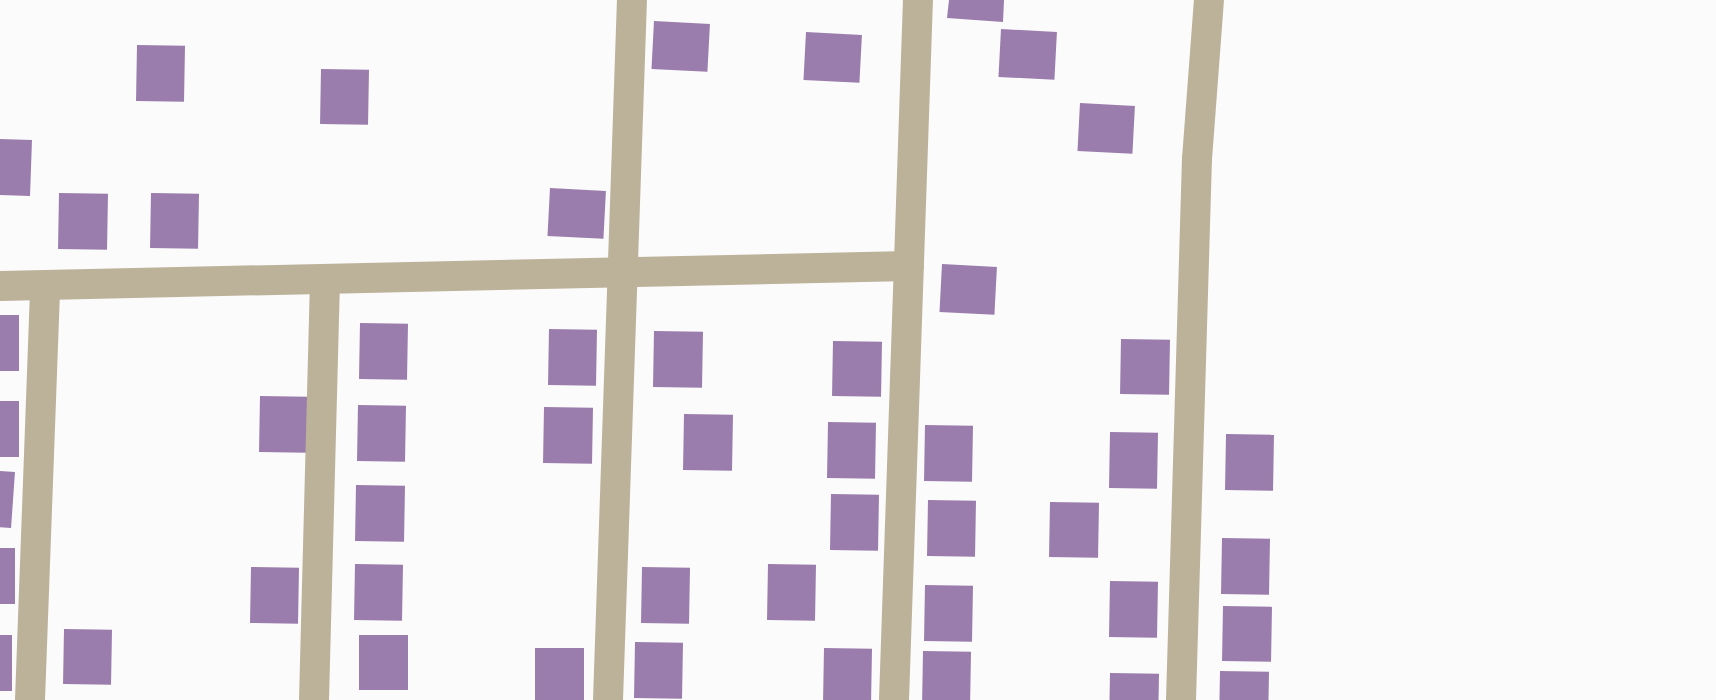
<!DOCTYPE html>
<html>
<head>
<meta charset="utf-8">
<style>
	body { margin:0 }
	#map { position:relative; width:1716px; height:700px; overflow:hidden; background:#fbfbfb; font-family:Roboto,sans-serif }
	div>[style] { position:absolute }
	.building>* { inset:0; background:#9a7cad; transform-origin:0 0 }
	.minor>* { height:30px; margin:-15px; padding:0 15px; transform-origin:15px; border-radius:15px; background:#bcb199 }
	span { translate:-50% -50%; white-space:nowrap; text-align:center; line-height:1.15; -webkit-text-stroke:8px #fbfbfb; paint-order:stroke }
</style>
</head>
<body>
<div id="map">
	<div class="building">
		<i style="clip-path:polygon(949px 0,1004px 0,1003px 22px,947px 18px)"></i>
		<i style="left:654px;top:21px;width:56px;height:48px;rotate:3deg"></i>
		<i style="left:1001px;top:29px;width:56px;height:48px;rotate:3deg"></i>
		<i style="left:806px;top:32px;width:56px;height:48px;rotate:3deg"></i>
		<i style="left:137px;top:45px;width:48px;height:56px;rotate:1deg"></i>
		<i style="left:321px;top:69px;width:48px;height:55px;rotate:1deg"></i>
		<i style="left:1080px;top:103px;width:55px;height:48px;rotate:3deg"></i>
		<i style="left:0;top:139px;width:32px;height:56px;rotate:2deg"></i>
		<i style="left:550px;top:188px;width:56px;height:48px;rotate:3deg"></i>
		<i style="left:59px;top:193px;width:49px;height:56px;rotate:1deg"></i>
		<i style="left:151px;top:193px;width:48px;height:55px;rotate:1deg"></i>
		<i style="left:942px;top:264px;width:55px;height:48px;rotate:3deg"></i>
		<i style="left:0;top:315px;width:19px;height:56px"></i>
		<i style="left:360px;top:323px;width:48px;height:56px;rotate:1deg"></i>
		<i style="left:549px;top:329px;width:48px;height:56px;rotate:1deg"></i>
		<i style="left:654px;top:331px;width:49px;height:56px;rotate:1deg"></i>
		<i style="left:1121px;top:339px;width:49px;height:55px;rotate:1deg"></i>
		<i style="left:833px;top:341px;width:49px;height:55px;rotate:1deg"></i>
		<i style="left:260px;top:396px;width:48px;height:56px;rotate:1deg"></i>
		<i style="left:0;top:401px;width:19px;height:56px"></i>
		<i style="left:358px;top:405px;width:48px;height:56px;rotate:1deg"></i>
		<i style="left:544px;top:407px;width:49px;height:56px;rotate:1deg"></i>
		<i style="left:684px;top:414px;width:49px;height:56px;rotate:1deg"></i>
		<i style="left:828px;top:422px;width:48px;height:56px;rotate:1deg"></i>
		<i style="left:925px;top:425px;width:48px;height:56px;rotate:1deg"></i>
		<i style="left:1110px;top:432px;width:48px;height:56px;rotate:1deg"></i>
		<i style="left:1226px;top:434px;width:48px;height:56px;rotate:1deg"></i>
		<i style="left:0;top:471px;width:15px;height:56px;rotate:4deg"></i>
		<i style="left:356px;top:485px;width:49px;height:56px;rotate:1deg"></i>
		<i style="left:831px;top:494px;width:48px;height:56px;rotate:1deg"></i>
		<i style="left:928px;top:500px;width:48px;height:56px;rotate:1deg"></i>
		<i style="left:1050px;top:502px;width:49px;height:55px;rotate:1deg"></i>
		<i style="left:1222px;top:538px;width:48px;height:56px;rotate:1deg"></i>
		<i style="left:0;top:548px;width:15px;height:56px"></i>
		<i style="left:355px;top:564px;width:48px;height:56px;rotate:1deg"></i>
		<i style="left:768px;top:564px;width:48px;height:56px;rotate:1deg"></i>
		<i style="left:251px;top:567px;width:48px;height:56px;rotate:1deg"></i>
		<i style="left:642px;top:567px;width:48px;height:56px;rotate:1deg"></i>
		<i style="left:1110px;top:581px;width:48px;height:56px;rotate:1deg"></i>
		<i style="left:925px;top:585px;width:48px;height:56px;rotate:1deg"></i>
		<i style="left:1223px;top:606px;width:49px;height:55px;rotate:1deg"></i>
		<i style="left:64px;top:629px;width:48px;height:55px;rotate:1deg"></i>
		<i style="left:0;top:635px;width:12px;height:56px"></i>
		<i style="left:359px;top:635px;width:49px;height:55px"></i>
		<i style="left:635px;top:642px;width:48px;height:56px;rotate:1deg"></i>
		<i style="left:535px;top:648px;width:49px;height:52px"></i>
		<i style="left:824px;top:648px;width:48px;height:52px;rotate:1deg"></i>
		<i style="left:923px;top:651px;width:48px;height:49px;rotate:1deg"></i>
		<i style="left:1220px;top:671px;width:49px;height:29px;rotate:1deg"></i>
		<i style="left:1110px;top:673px;width:49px;height:27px;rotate:1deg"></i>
	</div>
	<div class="minor">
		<i style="left:0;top:286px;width:909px;rotate:-1.26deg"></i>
		<i style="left:30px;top:700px;width:413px;rotate:-87.9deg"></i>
		<i style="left:314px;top:700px;width:420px;rotate:-88.5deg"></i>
		<i style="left:608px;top:700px;width:700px;rotate:-88.04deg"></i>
		<i style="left:894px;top:700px;width:700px;rotate:-88.04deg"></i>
		<i style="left:1181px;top:700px;width:541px;rotate:-88.31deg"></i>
		<i style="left:1197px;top:159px;width:159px;rotate:-85.7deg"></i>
	</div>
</div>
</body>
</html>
